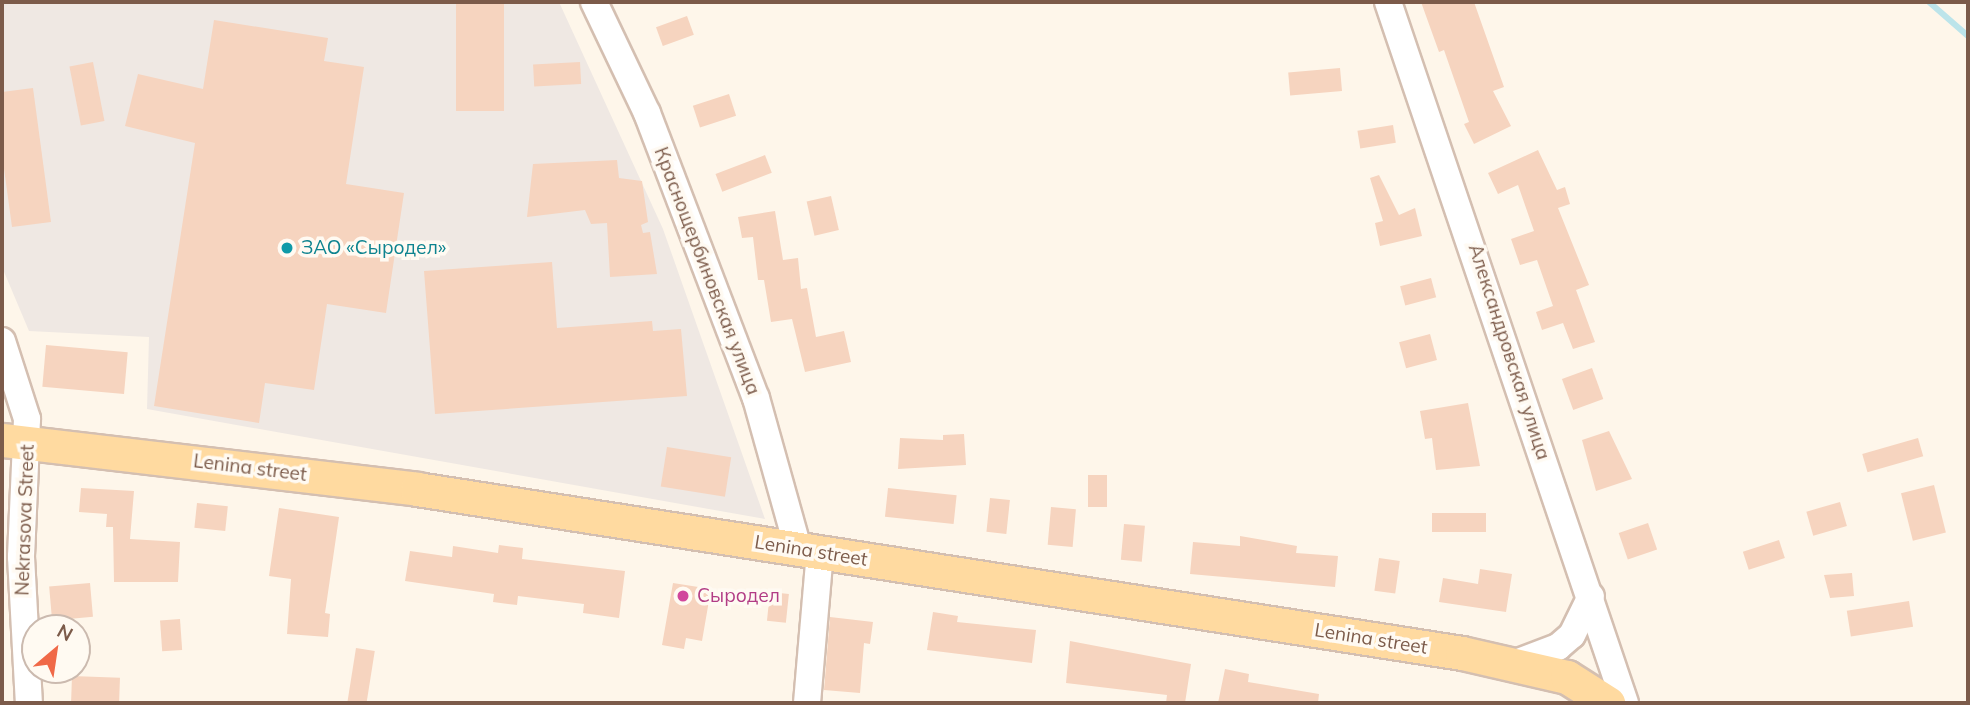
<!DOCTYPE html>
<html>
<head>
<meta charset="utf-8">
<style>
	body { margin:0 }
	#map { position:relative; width:1970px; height:705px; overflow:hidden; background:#fef6ea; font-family:Mulish,sans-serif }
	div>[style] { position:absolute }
	.industrial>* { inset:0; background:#efe8e3 }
	.stream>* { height:6px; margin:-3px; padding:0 3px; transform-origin:3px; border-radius:3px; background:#bce4ea }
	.building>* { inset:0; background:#f6d4bf; transform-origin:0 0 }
	.roads { filter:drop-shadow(2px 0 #d4bfb1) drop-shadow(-2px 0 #d4bfb1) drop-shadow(0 2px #d4bfb1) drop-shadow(0 -2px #d4bfb1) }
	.minor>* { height:26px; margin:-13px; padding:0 13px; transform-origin:13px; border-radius:13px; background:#fff }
	.major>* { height:33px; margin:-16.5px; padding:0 16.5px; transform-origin:16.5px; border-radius:16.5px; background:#ffdaa0 }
	.dots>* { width:19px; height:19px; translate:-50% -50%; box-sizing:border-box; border:4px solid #fffaf2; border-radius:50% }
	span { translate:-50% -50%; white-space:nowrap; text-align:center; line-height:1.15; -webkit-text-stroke:7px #fffaf2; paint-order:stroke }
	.culture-label { font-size:19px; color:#0d838f }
	.left { translate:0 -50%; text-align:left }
	.street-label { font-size:19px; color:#7c5b4a }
	.hotel-label { font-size:19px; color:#b23c85 }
	.frame { position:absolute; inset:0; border:4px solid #7c5b4a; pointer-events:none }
	.north { position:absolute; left:21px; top:614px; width:70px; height:70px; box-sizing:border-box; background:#fffaf2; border:2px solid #cbbaaf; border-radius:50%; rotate:29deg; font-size:19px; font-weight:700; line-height:28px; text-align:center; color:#7c5b4a }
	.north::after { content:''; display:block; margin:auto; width:24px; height:32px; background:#f06948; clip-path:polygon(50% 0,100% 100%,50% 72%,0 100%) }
</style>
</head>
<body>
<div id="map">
	<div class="industrial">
		<i style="clip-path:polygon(2px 2px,559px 2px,663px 229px,765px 519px,147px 409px,149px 337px,29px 331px,2px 267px)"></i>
	</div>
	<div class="stream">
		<i style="left:1929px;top:2px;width:52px;rotate:41.1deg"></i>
	</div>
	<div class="building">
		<i style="left:456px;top:2px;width:48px;height:109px"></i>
		<i style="clip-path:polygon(1421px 2px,1474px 2px,1504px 87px,1493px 91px,1511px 126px,1474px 144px,1464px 124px,1469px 122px,1444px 50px,1439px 52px)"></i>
		<i style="left:687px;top:16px;width:20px;height:33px;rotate:70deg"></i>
		<i style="clip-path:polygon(214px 20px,328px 38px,324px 61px,364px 67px,346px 184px,404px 193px,386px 313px,327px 304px,314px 390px,265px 383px,259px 423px,154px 406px,195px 143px,125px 126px,138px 74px,203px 89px)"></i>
		<i style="left:93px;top:62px;width:60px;height:24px;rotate:79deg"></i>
		<i style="left:580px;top:62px;width:22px;height:47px;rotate:87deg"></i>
		<i style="left:1340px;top:68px;width:23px;height:52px;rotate:85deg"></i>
		<i style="clip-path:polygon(33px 88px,51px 222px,12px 227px,2px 154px,2px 92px)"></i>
		<i style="left:729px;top:94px;width:23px;height:38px;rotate:72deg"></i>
		<i style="left:1393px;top:125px;width:18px;height:36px;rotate:81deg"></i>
		<i style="clip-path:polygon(1538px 150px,1557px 190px,1565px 187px,1570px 204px,1558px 208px,1589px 285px,1576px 290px,1595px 342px,1573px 349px,1563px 323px,1542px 330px,1536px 312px,1553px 306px,1537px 260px,1520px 265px,1511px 239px,1534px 231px,1518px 185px,1498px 194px,1488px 173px)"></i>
		<i style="left:765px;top:155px;width:19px;height:53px;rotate:69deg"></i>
		<i style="clip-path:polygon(617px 160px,619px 178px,642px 181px,648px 222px,641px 225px,643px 233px,650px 232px,657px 274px,610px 277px,607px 223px,591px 224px,585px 210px,527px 217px,533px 164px)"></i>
		<i style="clip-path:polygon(1379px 175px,1399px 215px,1415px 208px,1422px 236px,1380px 246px,1375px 223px,1383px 221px,1370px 178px)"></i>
		<i style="left:831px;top:196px;width:35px;height:25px;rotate:77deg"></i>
		<i style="clip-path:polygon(775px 211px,783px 260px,798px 258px,801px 289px,807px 288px,816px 337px,844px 331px,851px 362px,805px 372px,792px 319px,771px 322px,764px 280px,758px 280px,753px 237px,742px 238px,738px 217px)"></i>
		<i style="clip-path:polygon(552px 262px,557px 328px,652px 321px,653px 331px,681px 329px,687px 396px,435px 414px,424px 271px)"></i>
		<i style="left:1431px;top:278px;width:20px;height:32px;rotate:75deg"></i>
		<i style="left:1430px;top:334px;width:27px;height:32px;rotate:75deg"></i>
		<i style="left:46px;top:345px;width:82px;height:42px;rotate:5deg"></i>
		<i style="left:1592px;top:368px;width:33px;height:32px;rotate:70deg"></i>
		<i style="clip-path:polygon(1468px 403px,1480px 466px,1436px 470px,1432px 438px,1425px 439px,1420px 411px)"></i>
		<i style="clip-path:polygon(1609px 431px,1632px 479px,1596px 491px,1582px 440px)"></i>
		<i style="clip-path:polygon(964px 434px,966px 465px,898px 469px,900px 438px,943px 440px,943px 435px)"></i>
		<i style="left:1918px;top:438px;width:19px;height:58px;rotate:74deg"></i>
		<i style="left:667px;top:447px;width:65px;height:40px;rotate:9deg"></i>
		<i style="left:1088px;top:475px;width:19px;height:32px"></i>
		<i style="left:1934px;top:485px;width:49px;height:34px;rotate:76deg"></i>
		<i style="clip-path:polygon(81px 488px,134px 491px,130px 539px,180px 542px,178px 582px,114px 582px,113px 527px,106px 527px,107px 514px,79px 512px)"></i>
		<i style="left:888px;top:488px;width:69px;height:29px;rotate:6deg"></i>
		<i style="left:990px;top:498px;width:20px;height:34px;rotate:6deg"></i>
		<i style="left:1840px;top:502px;width:25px;height:35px;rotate:74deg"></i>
		<i style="left:197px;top:503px;width:31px;height:25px;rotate:6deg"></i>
		<i style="left:1051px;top:507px;width:25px;height:38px;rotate:5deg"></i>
		<i style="clip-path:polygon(279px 508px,339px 517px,325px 613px,330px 614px,328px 637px,287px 634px,291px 579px,269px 576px)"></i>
		<i style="left:1486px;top:513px;width:19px;height:54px;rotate:90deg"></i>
		<i style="left:1648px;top:523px;width:28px;height:31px;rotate:71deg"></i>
		<i style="left:1124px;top:524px;width:21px;height:36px;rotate:5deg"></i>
		<i style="clip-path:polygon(1240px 536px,1297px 546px,1296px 553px,1338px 556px,1335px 587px,1190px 574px,1193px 542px,1240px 546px)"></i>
		<i style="left:1779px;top:540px;width:19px;height:38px;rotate:72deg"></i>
		<i style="clip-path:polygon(499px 545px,523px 548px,522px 559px,625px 571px,619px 618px,583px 613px,584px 604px,518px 596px,517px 605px,493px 602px,494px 594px,405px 581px,410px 551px,452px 557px,453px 546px,498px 553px)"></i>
		<i style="left:1379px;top:558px;width:21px;height:33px;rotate:8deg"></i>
		<i style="clip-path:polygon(1480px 569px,1512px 574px,1506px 612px,1439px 602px,1443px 578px,1478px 584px)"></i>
		<i style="clip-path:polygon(1852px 573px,1854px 596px,1830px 598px,1824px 575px)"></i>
		<i style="left:90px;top:583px;width:34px;height:41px;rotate:85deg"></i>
		<i style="clip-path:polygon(673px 583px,711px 589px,702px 641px,686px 638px,684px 649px,662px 645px)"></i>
		<i style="left:770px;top:592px;width:19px;height:29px;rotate:6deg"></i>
		<i style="left:1909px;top:601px;width:26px;height:63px;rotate:81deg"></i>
		<i style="clip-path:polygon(933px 612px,958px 616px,957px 622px,1036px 630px,1032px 663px,927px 650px)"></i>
		<i style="clip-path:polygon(830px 617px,873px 622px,870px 644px,864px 643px,860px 693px,824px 690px)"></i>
		<i style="left:180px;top:619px;width:31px;height:20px;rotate:86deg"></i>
		<i style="clip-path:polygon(1070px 641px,1191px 664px,1185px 703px,1166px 703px,1167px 695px,1066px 683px)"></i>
		<i style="left:356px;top:648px;width:19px;height:55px;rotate:9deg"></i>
		<i style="clip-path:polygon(1225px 669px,1249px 674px,1248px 682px,1319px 694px,1318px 703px,1218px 703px)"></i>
		<i style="left:72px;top:676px;width:48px;height:27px;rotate:2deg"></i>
	</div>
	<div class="roads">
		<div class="minor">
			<i style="left:594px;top:2px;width:123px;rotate:64.5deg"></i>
			<i style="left:647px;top:113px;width:305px;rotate:69.1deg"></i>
			<i style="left:756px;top:398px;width:156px;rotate:74.4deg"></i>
			<i style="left:1388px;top:2px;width:740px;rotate:71.32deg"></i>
			<i style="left:2px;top:341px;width:82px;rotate:72.2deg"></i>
			<i style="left:27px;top:419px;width:138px;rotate:92.5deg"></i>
			<i style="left:21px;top:557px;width:146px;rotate:86.9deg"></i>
			<i style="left:1516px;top:663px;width:45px;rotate:-20.9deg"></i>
			<i style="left:1558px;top:647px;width:18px;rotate:-41deg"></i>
			<i style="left:1572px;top:635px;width:43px;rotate:-64deg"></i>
			<i style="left:807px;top:703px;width:152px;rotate:-85.1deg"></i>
		</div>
		<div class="major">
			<i style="left:2px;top:440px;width:418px;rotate:6.7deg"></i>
			<i style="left:417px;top:489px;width:1058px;rotate:8.92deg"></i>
			<i style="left:1462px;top:653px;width:108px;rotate:12.9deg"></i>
			<i style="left:1567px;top:677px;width:49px;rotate:32.4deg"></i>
		</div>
	</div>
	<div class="dots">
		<i style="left:287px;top:248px;background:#0f9aa8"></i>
		<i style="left:683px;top:596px;background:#d1479c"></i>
	</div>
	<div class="culture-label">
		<span class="left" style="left:301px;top:248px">ЗАО «Сыродел»</span>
	</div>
	<div class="street-label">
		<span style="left:707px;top:271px;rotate:69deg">Краснощербиновская улица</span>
		<span style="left:1509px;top:352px;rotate:72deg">Александровская улица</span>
		<span style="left:250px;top:468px;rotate:7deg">Lenina street</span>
		<span style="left:25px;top:520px;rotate:-88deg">Nekrasova Street</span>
		<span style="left:811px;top:551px;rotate:9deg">Lenina street</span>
		<span style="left:1371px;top:639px;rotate:9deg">Lenina street</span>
	</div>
	<div class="hotel-label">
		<span class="left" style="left:697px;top:596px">Сыродел</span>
	</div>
	<div class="frame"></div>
	<div class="north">N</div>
</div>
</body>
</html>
